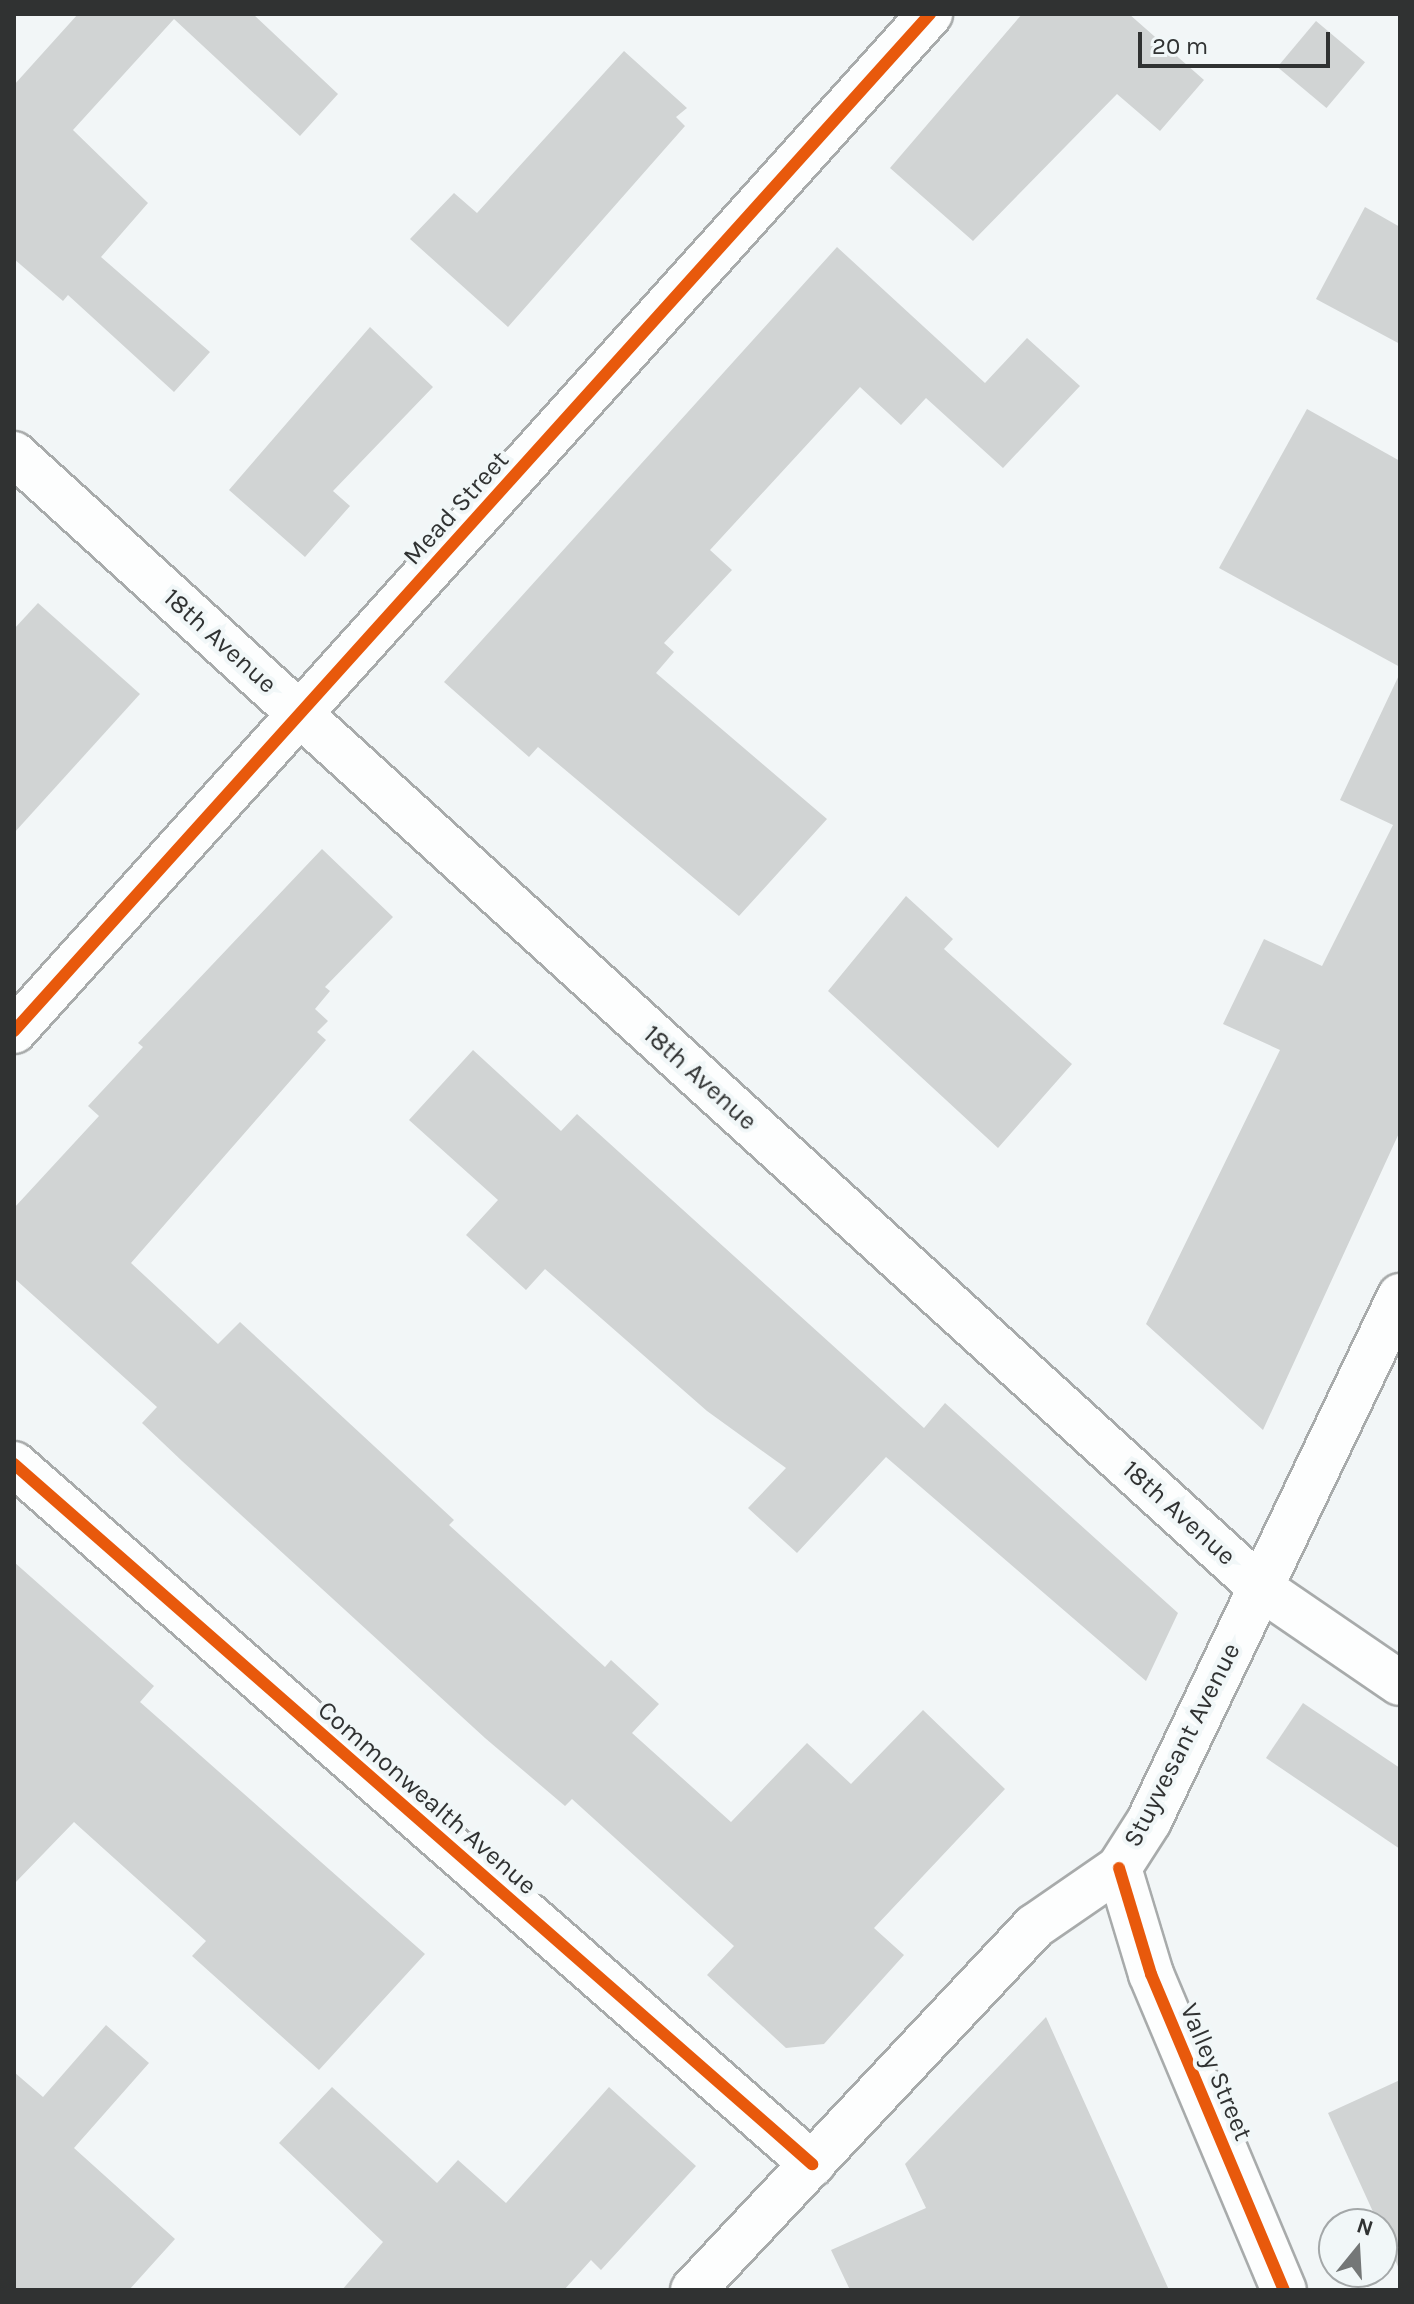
<!DOCTYPE html>
<html>
<head>
<meta charset="utf-8">
<style>
	body { margin:0 }
	#map { position:relative; width:1414px; height:2304px; overflow:hidden; background:#f2f6f7; font-family:Karla,sans-serif }
	div>[style] { position:absolute }
	.building>* { inset:0; background:#d1d4d4; transform-origin:0 0 }
	.roads { filter:drop-shadow(2px 0 #a8abab) drop-shadow(-2px 0 #a8abab) drop-shadow(0 2px #a8abab) drop-shadow(0 -2px #a8abab) }
	.street>* { height:44px; margin:-22px; padding:0 22px; transform-origin:22px; border-radius:22px; background:#fdfefe }
	.secondary>* { height:44px; margin:-22px; padding:0 22px; transform-origin:22px; border-radius:22px; background:#fdfefe }
	.cycleway>* { height:12px; margin:-6px; padding:0 6px; transform-origin:6px; border-radius:6px; background:#e8590c }
	span { translate:-50% -50%; white-space:nowrap; text-align:center; line-height:1.15; -webkit-text-stroke:8px #f1f7f8; paint-order:stroke }
	.street-label { font-size:26px; color:#303232 }
	.frame { position:absolute; inset:0; border:16px solid #303232; pointer-events:none }
	.north { position:absolute; left:1318px; top:2208px; width:80px; height:80px; box-sizing:border-box; background:#f1f7f8; border:2px solid #a4a8a9; border-radius:50%; rotate:18deg; font-size:22px; font-weight:700; line-height:32px; text-align:center; color:#303232 }
	.north::after { content:''; display:block; margin:auto; width:28px; height:36px; background:#747777; clip-path:polygon(50% 0,100% 100%,50% 72%,0 100%) }
	.scale { position:absolute; left:1138px; top:32px; width:192px; height:36px; box-sizing:border-box; border:4px solid #303232; border-top:0; padding-left:10px; font-size:24px; line-height:28px; white-space:nowrap; color:#303232; -webkit-text-stroke:6px #f1f7f8; paint-order:stroke }
</style>
</head>
<body>
<div id="map">
	<div class="building">
		<i style="clip-path:polygon(78px 14px,253px 14px,338px 94px,300px 136px,174px 19px,73px 130px,148px 203px,101px 257px,210px 352px,174px 392px,68px 295px,63px 301px,14px 259px,14px 85px)"></i>
		<i style="clip-path:polygon(1022px 14px,1129px 14px,1204px 80px,1160px 131px,1117px 94px,973px 241px,890px 168px)"></i>
		<i style="left:1316px;top:21px;width:64px;height:60px;rotate:40deg"></i>
		<i style="clip-path:polygon(624px 51px,687px 108px,676px 117px,685px 126px,508px 327px,410px 239px,454px 193px,477px 213px)"></i>
		<i style="clip-path:polygon(1365px 207px,1400px 227px,1400px 344px,1316px 299px)"></i>
		<i style="clip-path:polygon(837px 247px,985px 383px,1027px 338px,1080px 386px,1003px 468px,926px 398px,901px 425px,860px 387px,710px 550px,732px 570px,664px 643px,674px 652px,656px 673px,827px 819px,739px 916px,538px 747px,529px 757px,444px 682px)"></i>
		<i style="clip-path:polygon(370px 327px,433px 387px,333px 491px,350px 506px,305px 557px,229px 490px)"></i>
		<i style="clip-path:polygon(1307px 409px,1400px 461px,1400px 667px,1219px 568px)"></i>
		<i style="clip-path:polygon(38px 603px,140px 694px,14px 833px,14px 629px)"></i>
		<i style="clip-path:polygon(1400px 673px,1400px 1131px,1263px 1430px,1146px 1324px,1280px 1050px,1223px 1024px,1264px 939px,1322px 966px,1393px 825px,1340px 800px)"></i>
		<i style="clip-path:polygon(322px 849px,393px 917px,325px 987px,330px 991px,315px 1009px,328px 1021px,317px 1032px,326px 1040px,131px 1263px,218px 1344px,240px 1322px,454px 1520px,449px 1525px,605px 1667px,611px 1660px,659px 1704px,632px 1733px,731px 1822px,807px 1743px,851px 1784px,923px 1710px,1005px 1789px,874px 1928px,904px 1955px,824px 2044px,786px 2048px,707px 1975px,734px 1946px,572px 1799px,565px 1806px,485px 1738px,182px 1461px,142px 1423px,157px 1407px,14px 1278px,14px 1208px,99px 1116px,88px 1106px,143px 1047px,138px 1043px)"></i>
		<i style="clip-path:polygon(906px 896px,953px 939px,944px 949px,1072px 1064px,998px 1148px,828px 991px)"></i>
		<i style="clip-path:polygon(473px 1050px,561px 1131px,577px 1114px,924px 1428px,945px 1403px,1178px 1613px,1146px 1681px,886px 1457px,797px 1553px,748px 1508px,786px 1468px,707px 1411px,545px 1269px,526px 1290px,466px 1235px,498px 1200px,409px 1120px)"></i>
		<i style="clip-path:polygon(14px 1562px,154px 1686px,140px 1702px,425px 1954px,319px 2070px,192px 1956px,206px 1941px,74px 1822px,14px 1884px)"></i>
		<i style="clip-path:polygon(1303px 1703px,1400px 1768px,1400px 1849px,1266px 1758px)"></i>
		<i style="clip-path:polygon(1046px 2017px,1169px 2290px,850px 2290px,831px 2250px,926px 2208px,905px 2164px)"></i>
		<i style="clip-path:polygon(106px 2025px,149px 2063px,74px 2148px,175px 2239px,129px 2290px,14px 2290px,14px 2072px,43px 2097px)"></i>
		<i style="clip-path:polygon(1400px 2080px,1400px 2271px,1328px 2113px)"></i>
		<i style="clip-path:polygon(332px 2087px,437px 2183px,458px 2160px,506px 2203px,609px 2087px,696px 2166px,601px 2270px,591px 2260px,564px 2290px,342px 2290px,383px 2242px,279px 2143px)"></i>
	</div>
	<div class="roads">
		<div class="street">
			<i style="left:14px;top:1031px;width:1369px;rotate:-47.99deg"></i>
			<i style="left:14px;top:1464px;width:1062px;rotate:41.26deg"></i>
		</div>
		<div class="secondary">
			<i style="left:14px;top:454px;width:1686px;rotate:42.28deg"></i>
			<i style="left:1261px;top:1588px;width:168px;rotate:34.4deg"></i>
			<i style="left:1119px;top:1868px;width:111px;rotate:73.2deg"></i>
			<i style="left:1151px;top:1974px;width:343px;rotate:67.2deg"></i>
			<i style="left:693px;top:2290px;width:499px;rotate:-46.8deg"></i>
			<i style="left:1035px;top:1926px;width:102px;rotate:-34.6deg"></i>
			<i style="left:1119px;top:1868px;width:56px;rotate:-57.4deg"></i>
			<i style="left:1149px;top:1821px;width:582px;rotate:-64.45deg"></i>
		</div>
	</div>
	<div class="cycleway">
		<i style="left:14px;top:1031px;width:1369px;rotate:-47.99deg"></i>
		<i style="left:14px;top:1464px;width:1062px;rotate:41.26deg"></i>
		<i style="left:1119px;top:1868px;width:111px;rotate:73.2deg"></i>
		<i style="left:1151px;top:1974px;width:343px;rotate:67.2deg"></i>
	</div>
	<div class="street-label">
		<span style="left:456px;top:508px;rotate:-48deg">Mead Street</span>
		<span style="left:220px;top:641px;rotate:42deg">18th Avenue</span>
		<span style="left:700px;top:1078px;rotate:42deg">18th Avenue</span>
		<span style="left:1179px;top:1513px;rotate:42deg">18th Avenue</span>
		<span style="left:1182px;top:1745px;rotate:-63deg">Stuyvesant Avenue</span>
		<span style="left:427px;top:1798px;rotate:41deg">Commonwealth Avenue</span>
		<span style="left:1216px;top:2072px;rotate:67deg">Valley Street</span>
	</div>
	<div class="frame"></div>
	<div class="north">N</div>
	<div class="scale">20 m</div>
</div>
</body>
</html>
